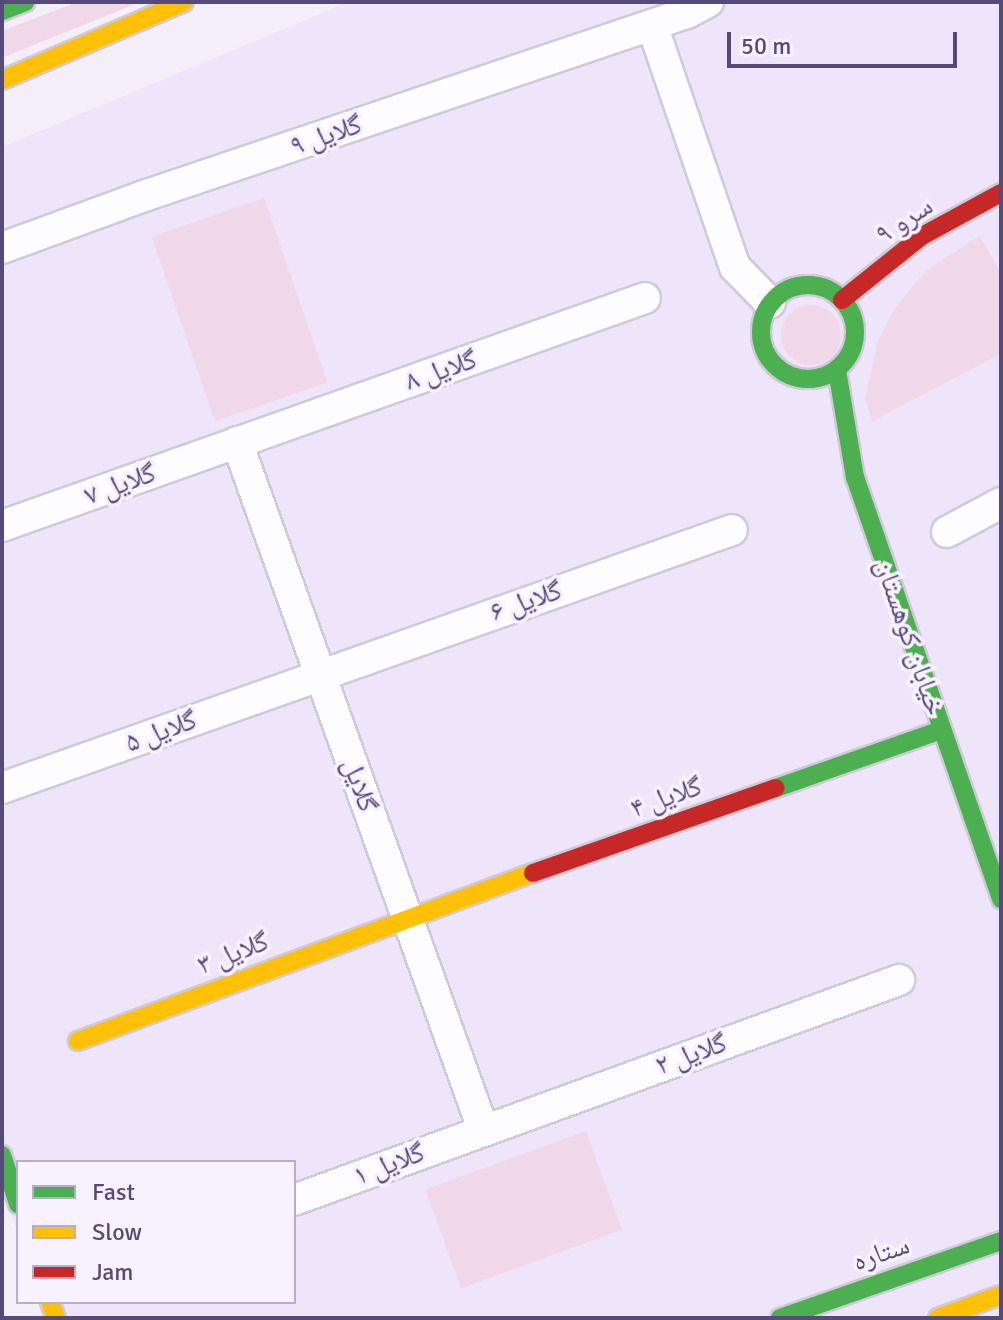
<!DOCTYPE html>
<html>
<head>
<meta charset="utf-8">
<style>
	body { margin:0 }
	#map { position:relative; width:1003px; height:1320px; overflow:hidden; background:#f3eef8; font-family:Signika,"Noto Naskh Arabic",sans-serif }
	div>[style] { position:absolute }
	.residential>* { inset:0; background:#eee5fa }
	.green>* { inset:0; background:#f0d8e8; transform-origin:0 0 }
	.round { border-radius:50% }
	.roads { filter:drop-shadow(2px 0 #cfcad8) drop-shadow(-2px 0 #cfcad8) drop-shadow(0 2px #cfcad8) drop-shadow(0 -2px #cfcad8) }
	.street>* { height:30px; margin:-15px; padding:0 15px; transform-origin:15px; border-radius:15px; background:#fdfcfe }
	.fast>* { height:18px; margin:-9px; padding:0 9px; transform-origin:9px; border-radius:9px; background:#4caf50 }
	.fast>.ring { margin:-9px; padding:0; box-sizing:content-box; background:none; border:18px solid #4caf50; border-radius:50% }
	.slow>* { height:18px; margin:-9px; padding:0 9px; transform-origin:9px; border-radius:9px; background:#ffc107 }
	.jam>* { height:18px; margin:-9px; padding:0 9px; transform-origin:9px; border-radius:9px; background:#c62828 }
	span { translate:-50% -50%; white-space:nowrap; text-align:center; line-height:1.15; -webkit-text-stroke:7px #f8f1ff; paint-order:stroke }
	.street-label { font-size:28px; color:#554b7a }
	.frame { position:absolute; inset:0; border:4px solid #554b7a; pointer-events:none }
	.legend { position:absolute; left:16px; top:1160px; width:280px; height:144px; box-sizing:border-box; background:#f8f1ff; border:2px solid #b7afca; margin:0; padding:10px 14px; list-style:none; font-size:24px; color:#554b7a }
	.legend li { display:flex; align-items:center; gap:16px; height:40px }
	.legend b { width:40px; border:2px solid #b7afca }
	.scale { position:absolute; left:727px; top:32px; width:230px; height:36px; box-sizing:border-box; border:4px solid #554b7a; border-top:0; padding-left:10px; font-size:24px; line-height:28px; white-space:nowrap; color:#554b7a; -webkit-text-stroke:6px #f8f1ff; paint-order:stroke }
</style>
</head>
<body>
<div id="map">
	<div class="residential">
		<i style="clip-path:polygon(348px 2px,1001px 2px,1001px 1318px,49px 1318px,43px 1302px,294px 1302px,294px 1162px,18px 1162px,18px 1233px,2px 1188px,2px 147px)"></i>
	</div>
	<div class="green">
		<i style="clip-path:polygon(77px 2px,140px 2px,2px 58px,2px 31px)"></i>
		<i style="left:264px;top:198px;width:195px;height:119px;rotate:71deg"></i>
		<i style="clip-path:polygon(980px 236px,1001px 273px,1001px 354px,872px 421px,865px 398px,871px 373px,878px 340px,897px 305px,928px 269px)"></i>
		<i class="round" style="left:781px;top:305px;width:60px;height:60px"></i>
		<i style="left:586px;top:1131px;width:105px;height:171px;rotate:70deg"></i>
	</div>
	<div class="roads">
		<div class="street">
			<i style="left:652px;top:25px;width:256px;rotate:71.1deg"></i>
			<i style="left:735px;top:267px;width:50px;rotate:45.8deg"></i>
			<i style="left:2px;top:248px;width:154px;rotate:-20.1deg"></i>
			<i style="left:147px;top:195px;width:570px;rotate:-18.63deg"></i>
			<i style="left:687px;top:13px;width:24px;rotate:-28deg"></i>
			<i style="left:237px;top:442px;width:730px;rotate:70.3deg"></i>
			<i style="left:2px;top:526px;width:682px;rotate:-19.52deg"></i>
			<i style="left:947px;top:532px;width:61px;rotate:-28.2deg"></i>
			<i style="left:2px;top:788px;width:774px;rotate:-19.46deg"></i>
			<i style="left:294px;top:1200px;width:644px;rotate:-19.98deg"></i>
		</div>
		<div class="fast">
			<i style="left:2px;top:11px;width:25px;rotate:-21deg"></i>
			<i class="ring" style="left:761px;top:285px;width:76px;height:76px"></i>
			<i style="left:837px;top:370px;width:109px;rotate:80.5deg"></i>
			<i style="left:855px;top:477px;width:447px;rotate:70.9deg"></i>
			<i style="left:776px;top:788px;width:176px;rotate:-19.3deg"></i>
			<i style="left:2px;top:1155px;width:52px;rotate:71.9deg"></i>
			<i style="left:780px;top:1318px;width:234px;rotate:-19.2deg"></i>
		</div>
		<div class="slow">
			<i style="left:2px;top:80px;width:198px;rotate:-23.2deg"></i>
			<i style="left:78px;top:1041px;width:485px;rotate:-20.3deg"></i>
			<i style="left:50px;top:1302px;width:17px;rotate:69deg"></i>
			<i style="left:938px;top:1318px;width:67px;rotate:-20.1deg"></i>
		</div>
		<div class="jam">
			<i style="left:842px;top:300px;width:102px;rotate:-38.7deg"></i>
			<i style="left:922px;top:236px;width:90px;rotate:-28.6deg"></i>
			<i style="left:533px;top:873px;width:257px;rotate:-19.3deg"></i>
		</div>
	</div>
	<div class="street-label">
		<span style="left:326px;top:135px;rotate:-19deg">گلایل ۹</span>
		<span style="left:904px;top:220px;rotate:-34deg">سرو ۹</span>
		<span style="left:441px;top:370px;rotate:-19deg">گلایل ۸</span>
		<span style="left:120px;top:484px;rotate:-20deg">گلایل ۷</span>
		<span style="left:526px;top:601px;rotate:-19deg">گلایل ۶</span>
		<span style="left:910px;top:637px;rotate:71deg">خیابان کوهستان</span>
		<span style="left:161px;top:731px;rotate:-20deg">گلایل ۵</span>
		<span style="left:360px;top:785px;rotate:70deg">گلایل</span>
		<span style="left:666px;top:797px;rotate:-19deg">گلایل ۴</span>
		<span style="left:233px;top:953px;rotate:-21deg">گلایل ۳</span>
		<span style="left:691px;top:1054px;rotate:-20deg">گلایل ۲</span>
		<span style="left:389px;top:1164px;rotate:-21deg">گلایل ۱</span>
		<span style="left:881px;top:1253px;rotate:-19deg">ستاره</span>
	</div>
	<div class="frame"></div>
	<ul class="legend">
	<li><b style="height:10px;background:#4caf50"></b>Fast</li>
	<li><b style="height:10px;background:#ffc107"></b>Slow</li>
	<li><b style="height:10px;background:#c62828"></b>Jam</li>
	</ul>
	<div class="scale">50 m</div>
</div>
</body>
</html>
